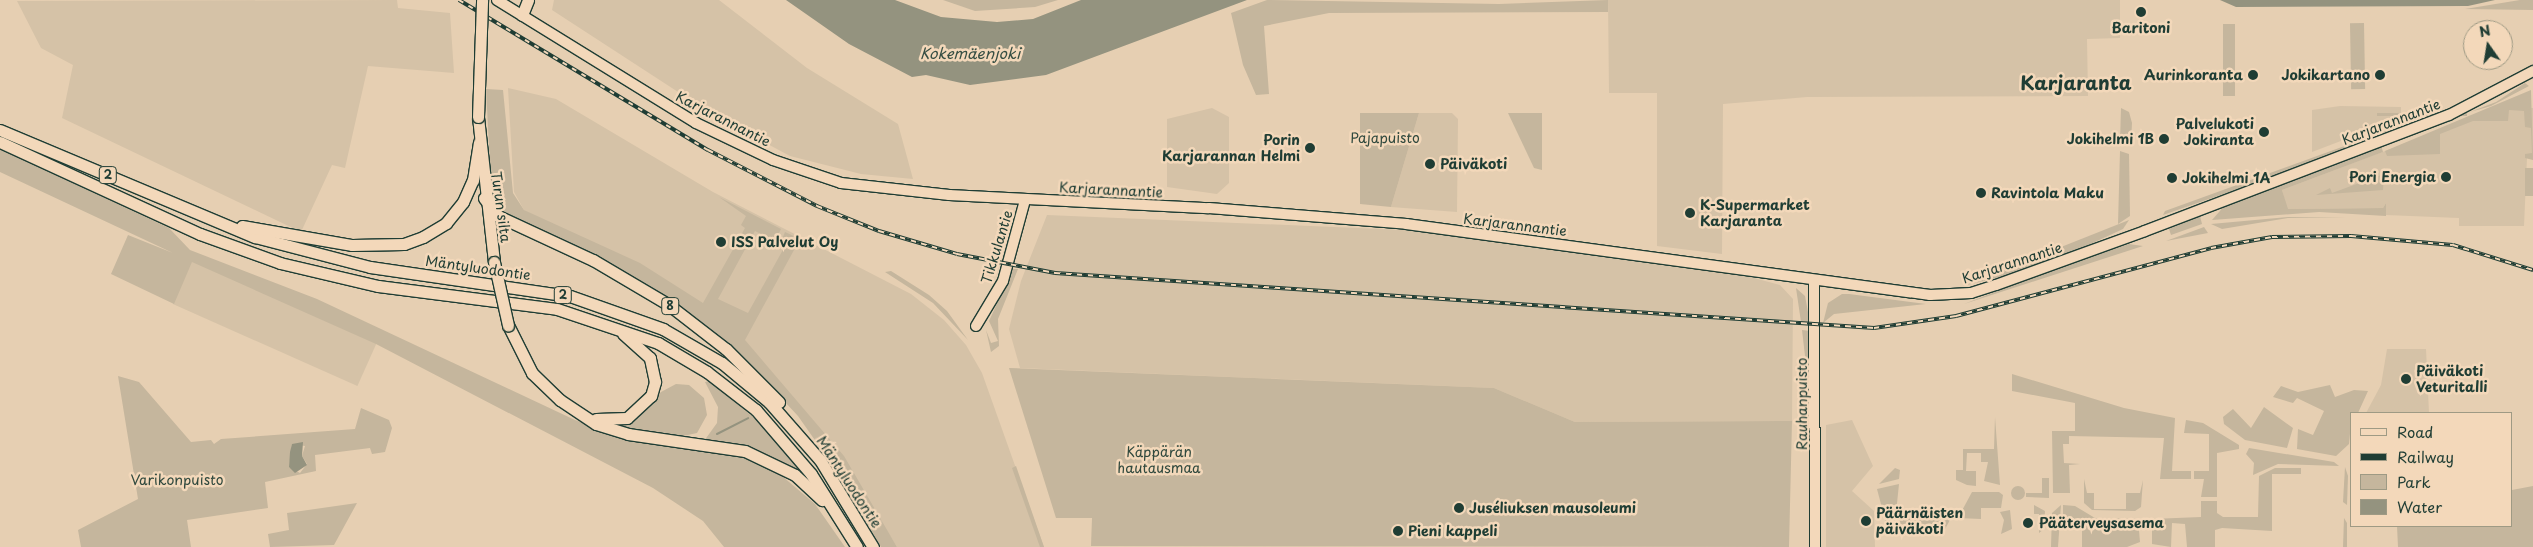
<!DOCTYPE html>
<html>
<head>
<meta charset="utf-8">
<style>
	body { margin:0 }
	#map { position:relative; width:2533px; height:547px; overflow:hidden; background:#e6cfb2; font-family:"Playpen Sans",sans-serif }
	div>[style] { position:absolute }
	.built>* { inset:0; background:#d5c2a7; transform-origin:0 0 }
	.green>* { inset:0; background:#c5b69d; transform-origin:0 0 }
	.round { border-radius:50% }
	.water>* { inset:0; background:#94937f }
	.stream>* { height:2px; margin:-1px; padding:0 1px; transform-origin:1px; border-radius:1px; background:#94937f }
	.roads { filter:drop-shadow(1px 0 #1f3d34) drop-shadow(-1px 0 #1f3d34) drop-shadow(0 1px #1f3d34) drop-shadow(0 -1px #1f3d34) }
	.secondary>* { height:10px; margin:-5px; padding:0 5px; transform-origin:5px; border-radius:5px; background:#f3d8ba }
	.trunk>* { height:11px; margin:-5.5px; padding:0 5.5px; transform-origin:5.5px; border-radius:5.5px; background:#f3d8ba }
	.rail>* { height:4px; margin-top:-2px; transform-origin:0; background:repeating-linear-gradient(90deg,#f3d8ba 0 5.5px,#1f3d34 0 11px); box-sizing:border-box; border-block:1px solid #1f3d34 }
	.bridges { filter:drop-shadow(1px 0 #1f3d34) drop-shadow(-1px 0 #1f3d34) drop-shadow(0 1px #1f3d34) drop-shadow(0 -1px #1f3d34) }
	.trunk-bridge>* { height:11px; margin:-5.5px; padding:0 5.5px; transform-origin:5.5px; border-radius:5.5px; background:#f3d8ba }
	.dots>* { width:14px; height:14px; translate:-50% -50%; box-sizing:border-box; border:2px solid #f3d8ba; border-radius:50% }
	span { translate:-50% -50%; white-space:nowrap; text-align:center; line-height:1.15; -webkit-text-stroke:5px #f3d8ba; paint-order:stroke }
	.shield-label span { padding:1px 4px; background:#f3d8ba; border:1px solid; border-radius:4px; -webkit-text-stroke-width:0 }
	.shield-label { font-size:12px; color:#1f3d34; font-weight:700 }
	.poi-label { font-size:14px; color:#1f3d34; font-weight:700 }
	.right { translate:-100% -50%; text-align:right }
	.left { translate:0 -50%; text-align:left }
	.street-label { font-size:14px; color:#1f3d34 }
	.park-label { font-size:14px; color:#30493e }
	.water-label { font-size:15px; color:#364e43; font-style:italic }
	.district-label { font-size:19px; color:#1f3d34; font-weight:700 }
	.legend { position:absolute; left:2350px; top:412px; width:162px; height:115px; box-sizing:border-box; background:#f3d8ba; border:1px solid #9e9a84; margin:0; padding:6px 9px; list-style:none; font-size:15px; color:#1f3d34 }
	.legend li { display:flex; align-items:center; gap:10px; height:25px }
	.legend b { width:25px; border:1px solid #9e9a84 }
	.north { position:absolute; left:2463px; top:20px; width:50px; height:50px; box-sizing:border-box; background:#f3d8ba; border:1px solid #9e9a84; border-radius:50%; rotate:347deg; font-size:14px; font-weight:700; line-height:20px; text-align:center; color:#1f3d34 }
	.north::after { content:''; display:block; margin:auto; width:18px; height:22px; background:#1f3d34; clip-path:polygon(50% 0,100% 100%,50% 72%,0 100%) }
</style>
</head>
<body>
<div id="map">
	<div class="built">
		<i style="clip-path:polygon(397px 0,398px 8px,450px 13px,454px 73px,368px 66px,345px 168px,332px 165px,301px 232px,62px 118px,73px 65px,41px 48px,17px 1px)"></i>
		<i style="clip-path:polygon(554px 0,719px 0,807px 68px,898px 124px,913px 179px,861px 174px,790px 156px,715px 116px,552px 10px)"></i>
		<i style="clip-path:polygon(1608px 0,2120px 0,2120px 38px,2087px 39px,2088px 96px,1807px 97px,1723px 104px,1722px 254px,1657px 246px,1657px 93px,1609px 93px)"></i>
		<i style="clip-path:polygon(508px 88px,556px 99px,713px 192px,911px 294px,944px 320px,966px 345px,982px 373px,1044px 547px,897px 547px,847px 466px,740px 341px,524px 210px,514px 192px)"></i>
		<i style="clip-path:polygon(2340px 106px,2401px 107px,2401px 118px,2312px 152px,2312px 110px)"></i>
		<i style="clip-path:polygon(1212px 108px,1229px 117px,1229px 183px,1217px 194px,1167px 187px,1167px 119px)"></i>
		<i style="clip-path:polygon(2499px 108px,2533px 108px,2533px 158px,2527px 158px,2524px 226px,2459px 226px,2459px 218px,2386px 215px,2386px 203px,2383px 208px,2287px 209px,2282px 190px)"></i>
		<i style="clip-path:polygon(1419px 113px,1452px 113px,1458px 119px,1457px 212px,1391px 207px)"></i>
		<i style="clip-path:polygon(1047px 215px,1404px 230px,1739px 274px,1780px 285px,1793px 299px,1792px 421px,1575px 422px,1494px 388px,1020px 368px,1009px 329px,1021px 281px)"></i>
		<i style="left:192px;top:261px;width:202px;height:47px;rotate:24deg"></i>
		<i style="clip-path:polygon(2387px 349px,2426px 349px,2429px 413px,2366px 413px,2381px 385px)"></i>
		<i style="clip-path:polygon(1852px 420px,1873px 466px,1852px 491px,1874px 511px,1875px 547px,1826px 547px,1826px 425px)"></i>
	</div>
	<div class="green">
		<i style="clip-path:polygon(943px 0,1058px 0,1035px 7px,975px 11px)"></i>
		<i style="clip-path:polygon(1267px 0,1499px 4px,1608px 0,1608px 12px,1329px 13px,1264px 26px,1269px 94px,1256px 95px,1243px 65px,1231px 13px)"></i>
		<i style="clip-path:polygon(2520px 0,2533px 0,2533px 10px,2465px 9px)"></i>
		<i style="left:2364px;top:23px;width:66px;height:14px;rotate:89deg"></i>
		<i style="left:2223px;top:24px;width:12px;height:72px"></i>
		<i style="clip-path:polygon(2525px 83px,2529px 86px,2491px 106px,2470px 112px,2496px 102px)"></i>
		<i style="clip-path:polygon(486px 89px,503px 90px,513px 193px,524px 210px,640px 263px,703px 303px,745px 228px,741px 225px,746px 216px,719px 197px,781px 229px,775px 241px,755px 231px,718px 299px,748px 313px,785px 246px,780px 244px,785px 232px,800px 239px,745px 340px,844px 456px,897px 547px,881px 547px,840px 476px,798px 416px,770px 386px,672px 302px,609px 263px,501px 213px,492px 204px)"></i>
		<i style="clip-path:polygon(2531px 90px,2533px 160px,2525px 158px,2525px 154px,2532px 153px,2531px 128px,2525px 127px,2524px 111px,2509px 110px,2508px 121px,2473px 121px,2440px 134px,2440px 154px,2387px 156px,2385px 151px)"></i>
		<i style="clip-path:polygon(2121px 108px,2129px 112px,2132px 123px,2131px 142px,2120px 142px)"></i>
		<i style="clip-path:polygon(1360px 113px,1419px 113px,1391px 207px,1360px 204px)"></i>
		<i style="clip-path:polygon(1508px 113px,1542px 113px,1542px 170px,1534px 168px)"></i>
		<i style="left:2467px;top:113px;width:3px;height:90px;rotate:90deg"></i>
		<i style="clip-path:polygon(2408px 123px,2255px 183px,2163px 215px,2165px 211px)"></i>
		<i style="clip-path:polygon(2381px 145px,2383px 152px,2282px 190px,2288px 209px,2383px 208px,2386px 203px,2386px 216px,2319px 212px,2212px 220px,2226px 204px)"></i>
		<i style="clip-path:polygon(0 149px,169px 228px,190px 250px,317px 299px,575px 420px,620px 437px,743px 457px,782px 476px,815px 504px,845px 547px,724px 547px,703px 521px,653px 488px,376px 344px,192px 262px,174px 304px,111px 274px,128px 235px,173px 253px,0 172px)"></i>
		<i style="clip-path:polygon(2120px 151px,2129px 154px,2130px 216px,2118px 224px)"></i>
		<i style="left:2533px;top:168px;width:28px;height:8px;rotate:90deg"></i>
		<i style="clip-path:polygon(2384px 174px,2383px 190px,2316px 195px,2330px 188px,2332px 193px)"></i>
		<i style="clip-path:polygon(2200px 216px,2202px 224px,2171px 235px,2169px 229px)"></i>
		<i style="clip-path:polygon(2288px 217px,2347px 217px,2288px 218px,2222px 229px,2211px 224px)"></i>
		<i style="clip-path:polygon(2129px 220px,2123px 229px,2084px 247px,2004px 276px,1963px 286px)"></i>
		<i style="clip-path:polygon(2204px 227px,2208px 233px,2166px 241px)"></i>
		<i style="clip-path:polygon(2129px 244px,2143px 246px,1964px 304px,2046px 272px)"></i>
		<i style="clip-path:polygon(1013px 269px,1018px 269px,998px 319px,999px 346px,991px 352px,986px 330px,991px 343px,998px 341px,989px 321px)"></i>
		<i style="clip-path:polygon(891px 271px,929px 295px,947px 311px,968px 340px,933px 303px,885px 272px)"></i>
		<i style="clip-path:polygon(1796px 288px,1805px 296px,1810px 323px,1801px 322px)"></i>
		<i style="clip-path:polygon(1842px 294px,1849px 294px,1926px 304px,1834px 314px,1823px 323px,1828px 303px)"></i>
		<i style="clip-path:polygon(1802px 330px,1810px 331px,1807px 373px)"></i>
		<i style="clip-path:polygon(1009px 368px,1494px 388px,1575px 422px,1792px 421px,1789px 547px,1091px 546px,1092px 518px,1056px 518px)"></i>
		<i style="clip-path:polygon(2012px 374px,2124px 408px,2175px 418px,2172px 471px,2191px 471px,2191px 479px,2160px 479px,2164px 438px,2069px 436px,2069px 444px,2063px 444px,2064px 463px,2080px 464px,2069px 465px,2070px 493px,2053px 493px,2052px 431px,2075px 431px,2075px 403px,2012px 391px)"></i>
		<i style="clip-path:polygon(evenodd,118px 376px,139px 382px,191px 442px,211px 440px,214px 444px,221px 439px,355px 429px,361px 408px,389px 420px,392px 428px,385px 452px,372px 454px,370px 448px,315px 455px,316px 471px,265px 482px,268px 508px,187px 520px,191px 547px,81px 547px,78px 530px,138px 499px,118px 376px,292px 444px,305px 446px,302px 456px,307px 464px,300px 473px,289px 467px,292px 444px)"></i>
		<i style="clip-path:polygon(710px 381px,773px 434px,814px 486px,762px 453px,704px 441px,717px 423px,718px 407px,705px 382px)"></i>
		<i style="clip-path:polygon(676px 384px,689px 385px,704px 398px,707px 415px,697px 433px,674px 438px,608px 425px,633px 420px,661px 392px)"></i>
		<i style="clip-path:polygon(2330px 385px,2335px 397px,2354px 390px,2368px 391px,2358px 413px,2352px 413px,2349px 444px,2336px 456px,2297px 449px,2298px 429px,2313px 435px,2324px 411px,2297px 398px,2293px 403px,2273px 397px,2281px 386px,2298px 392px)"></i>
		<i style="clip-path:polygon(2264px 407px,2293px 428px,2287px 448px,2245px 440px,2224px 424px,2223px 417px,2233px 409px,2251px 428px)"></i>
		<i style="clip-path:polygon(1995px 417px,2000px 485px,1984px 481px,1988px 462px,1981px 462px,1981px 453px,1967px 453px,1966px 471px,1976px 471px,1976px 486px,1967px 485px,1956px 480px,1956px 470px,1963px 470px,1963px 449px,1994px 449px)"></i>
		<i style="clip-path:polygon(2186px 420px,2203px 423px,2239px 445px,2239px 449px,2217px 453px,2217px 497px,2201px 497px,2204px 479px,2194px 479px,2194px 471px,2209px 471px,2209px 434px,2184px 433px)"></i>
		<i style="clip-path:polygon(2249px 448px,2334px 462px,2339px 466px,2278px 464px,2253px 475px,2254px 463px,2246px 454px)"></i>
		<i style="clip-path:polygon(1016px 466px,1044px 547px,1040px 547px,1012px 468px)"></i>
		<i style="clip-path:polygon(2345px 467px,2348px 476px,2347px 505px,2343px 502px)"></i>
		<i style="clip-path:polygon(1895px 468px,1900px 470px,1899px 479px,1879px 484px)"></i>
		<i style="clip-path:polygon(2275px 468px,2301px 468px,2301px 474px,2272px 474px,2272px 531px,2222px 528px,2215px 530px,2215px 547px,2187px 547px,2185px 524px,2172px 523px,2171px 547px,2152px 544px,2152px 519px,2201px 517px,2201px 501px,2217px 501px,2217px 513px,2223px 517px,2258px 517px,2259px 476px)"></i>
		<i style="clip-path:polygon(2042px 478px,2049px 478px,2049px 498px,2026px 497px,2026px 493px,2042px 493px)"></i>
		<i style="clip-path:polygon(2084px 479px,2087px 493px,2094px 493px,2094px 509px,2126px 509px,2126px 493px,2140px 493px,2143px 480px,2141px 507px,2135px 511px,2092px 510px,2084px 503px)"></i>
		<i style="clip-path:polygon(1899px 484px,1896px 513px,1887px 527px,1877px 489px)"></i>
		<i style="clip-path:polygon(2533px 486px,2533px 547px,2398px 547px,2397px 526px,2512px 526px,2512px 490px)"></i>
		<i class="round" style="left:2011px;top:486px;width:14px;height:14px"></i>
		<i style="clip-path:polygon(1972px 492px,1999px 492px,2003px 495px,2001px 508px,1981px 508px,1981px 519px,1958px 518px)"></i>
		<i style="clip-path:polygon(357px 503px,334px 545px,270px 547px,268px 534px,289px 530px,287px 513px)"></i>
		<i style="clip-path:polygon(2034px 505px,2045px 511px,2044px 529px,2039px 533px,2039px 514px,2034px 514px)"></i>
		<i style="clip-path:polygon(2061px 505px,2058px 547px,2051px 547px,2052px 513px)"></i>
		<i style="clip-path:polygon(2063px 505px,2075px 506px,2095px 518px,2138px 519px,2140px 542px,2127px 547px,2082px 547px,2082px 526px,2078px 520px,2063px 521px)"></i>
		<i style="clip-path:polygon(2010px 510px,2012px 529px,2001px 534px,2004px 520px,2000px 512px)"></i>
		<i style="clip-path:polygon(1908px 511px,1935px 511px,1953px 514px,1942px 535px,1890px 534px)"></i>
		<i style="clip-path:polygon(2344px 518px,2347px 523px,2347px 547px,2343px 547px)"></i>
	</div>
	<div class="water">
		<i style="clip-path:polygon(786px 0,895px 0,941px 17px,997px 22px,1033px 19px,1081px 0,1247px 0,1046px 75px,970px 85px,926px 75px,912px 77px,849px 44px)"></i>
		<i style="clip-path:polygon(2220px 0,2495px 0,2468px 6px,2236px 7px)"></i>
		<i style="clip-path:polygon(303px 442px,302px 456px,307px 465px,295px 473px,289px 467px,290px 452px,292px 444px)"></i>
	</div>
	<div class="stream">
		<i style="left:717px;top:434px;width:35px;rotate:-27deg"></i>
	</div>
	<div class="roads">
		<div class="secondary">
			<i style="left:497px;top:0;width:234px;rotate:31.7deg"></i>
			<i style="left:696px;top:123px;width:85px;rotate:25.7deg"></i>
			<i style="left:773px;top:160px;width:72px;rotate:18.7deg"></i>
			<i style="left:841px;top:183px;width:109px;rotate:6.3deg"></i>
			<i style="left:949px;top:195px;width:260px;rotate:2.9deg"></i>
			<i style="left:1209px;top:208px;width:198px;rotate:4.6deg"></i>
			<i style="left:1406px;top:224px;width:529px;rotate:7.72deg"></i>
			<i style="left:1930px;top:295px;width:41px;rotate:-2.8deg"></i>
			<i style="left:1971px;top:293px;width:26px;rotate:-18deg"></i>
			<i style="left:1996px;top:285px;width:158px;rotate:-19.9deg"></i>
			<i style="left:2145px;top:231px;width:325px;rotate:-20.9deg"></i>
			<i style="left:2449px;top:115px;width:95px;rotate:-27.6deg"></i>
			<i style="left:1814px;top:282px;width:265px;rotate:89.8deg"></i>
			<i style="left:976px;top:326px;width:52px;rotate:-59deg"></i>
			<i style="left:1003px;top:281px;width:84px;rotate:-74.8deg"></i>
		</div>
		<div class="trunk">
			<i style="left:522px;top:15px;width:16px;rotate:-68deg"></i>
			<i style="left:478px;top:117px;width:146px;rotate:83.7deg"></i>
			<i style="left:0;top:130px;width:277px;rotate:22.8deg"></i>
			<i style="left:255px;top:237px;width:119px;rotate:14.6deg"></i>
			<i style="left:370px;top:267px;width:202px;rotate:8.3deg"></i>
			<i style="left:570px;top:296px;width:99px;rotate:19.5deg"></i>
			<i style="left:663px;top:329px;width:68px;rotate:30deg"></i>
			<i style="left:722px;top:363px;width:61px;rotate:39.7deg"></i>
			<i style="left:769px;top:402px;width:77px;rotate:48.7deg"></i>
			<i style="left:820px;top:460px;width:102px;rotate:58.7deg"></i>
			<i style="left:0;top:142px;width:220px;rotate:24.7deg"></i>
			<i style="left:200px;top:234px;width:85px;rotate:19.9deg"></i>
			<i style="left:280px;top:263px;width:101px;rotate:13.2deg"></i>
			<i style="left:378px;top:286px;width:180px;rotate:7.3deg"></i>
			<i style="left:557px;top:309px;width:107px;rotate:18.6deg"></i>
			<i style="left:658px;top:343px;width:57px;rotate:30.6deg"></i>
			<i style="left:707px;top:372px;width:62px;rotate:37.8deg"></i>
			<i style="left:756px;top:410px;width:84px;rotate:49.3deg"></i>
			<i style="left:811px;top:474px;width:86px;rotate:57.8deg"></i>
			<i style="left:484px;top:198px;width:23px;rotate:52deg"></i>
			<i style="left:498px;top:216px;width:105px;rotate:24.9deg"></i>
			<i style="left:593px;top:260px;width:88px;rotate:30.6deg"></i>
			<i style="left:669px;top:305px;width:72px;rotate:37.7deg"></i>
			<i style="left:726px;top:349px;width:75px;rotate:45deg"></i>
			<i style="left:242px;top:226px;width:112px;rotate:9.8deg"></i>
			<i style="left:352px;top:245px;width:52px;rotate:-1.1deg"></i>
			<i style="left:404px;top:244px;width:20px;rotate:-20deg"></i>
			<i style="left:423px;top:237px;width:27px;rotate:-31deg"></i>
			<i style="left:446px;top:223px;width:27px;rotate:-51deg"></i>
			<i style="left:463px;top:202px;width:24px;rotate:-66deg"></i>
			<i style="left:473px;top:180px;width:38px;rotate:-81deg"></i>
			<i style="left:508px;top:325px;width:54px;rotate:63.4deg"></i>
			<i style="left:532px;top:373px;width:39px;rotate:44deg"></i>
			<i style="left:560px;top:400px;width:43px;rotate:33.7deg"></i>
			<i style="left:596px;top:424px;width:34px;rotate:17deg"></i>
			<i style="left:628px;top:434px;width:118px;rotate:8.3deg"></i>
			<i style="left:745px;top:451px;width:55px;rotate:25.6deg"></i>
			<i style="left:795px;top:475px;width:37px;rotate:43deg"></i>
			<i style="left:596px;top:419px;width:31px;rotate:-2deg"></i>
			<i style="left:627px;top:418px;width:33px;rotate:-43deg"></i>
			<i style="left:651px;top:396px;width:15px;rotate:-74deg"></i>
			<i style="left:655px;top:382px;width:25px;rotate:-102deg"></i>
			<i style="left:650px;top:358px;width:36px;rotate:-138deg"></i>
		</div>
	</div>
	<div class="rail">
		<i style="left:459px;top:0;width:291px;rotate:31.1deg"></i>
		<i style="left:708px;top:150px;width:123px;rotate:27.2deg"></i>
		<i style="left:817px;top:206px;width:67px;rotate:22deg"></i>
		<i style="left:879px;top:231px;width:81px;rotate:16.4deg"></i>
		<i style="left:957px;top:254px;width:100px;rotate:11deg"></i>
		<i style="left:1055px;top:273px;width:821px;rotate:3.84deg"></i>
		<i style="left:1874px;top:328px;width:83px;rotate:-8.3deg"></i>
		<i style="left:1956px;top:316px;width:264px;rotate:-14.9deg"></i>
		<i style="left:2211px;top:248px;width:62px;rotate:-10.2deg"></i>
		<i style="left:2272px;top:237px;width:79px;rotate:-0.7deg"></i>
		<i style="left:2351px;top:236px;width:102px;rotate:5deg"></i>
		<i style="left:2453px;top:245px;width:84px;rotate:17.4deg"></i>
	</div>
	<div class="bridges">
		<div class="trunk-bridge">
			<i style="left:478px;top:117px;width:117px;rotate:-88deg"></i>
			<i style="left:494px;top:262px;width:65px;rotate:77.5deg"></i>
		</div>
	</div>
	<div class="dots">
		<i style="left:2141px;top:12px;background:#1f3d34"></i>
		<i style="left:2253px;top:75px;background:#1f3d34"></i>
		<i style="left:2380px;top:75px;background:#1f3d34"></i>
		<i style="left:2264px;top:132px;background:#1f3d34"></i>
		<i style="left:2164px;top:139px;background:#1f3d34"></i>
		<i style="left:1310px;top:148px;background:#1f3d34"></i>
		<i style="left:1430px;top:164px;background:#1f3d34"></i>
		<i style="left:2446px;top:177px;background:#1f3d34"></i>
		<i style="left:2172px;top:178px;background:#1f3d34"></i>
		<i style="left:1981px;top:193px;background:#1f3d34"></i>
		<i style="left:1690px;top:213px;background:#1f3d34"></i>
		<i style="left:721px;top:242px;background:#1f3d34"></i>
		<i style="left:2406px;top:379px;background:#1f3d34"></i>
		<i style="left:1459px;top:508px;background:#1f3d34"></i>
		<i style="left:1866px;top:521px;background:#1f3d34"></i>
		<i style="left:2028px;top:523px;background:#1f3d34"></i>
		<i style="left:1398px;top:531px;background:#1f3d34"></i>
	</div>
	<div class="shield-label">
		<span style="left:108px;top:175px">2</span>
		<span style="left:563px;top:295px">2</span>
		<span style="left:670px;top:306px">8</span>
	</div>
	<div class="poi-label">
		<span style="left:2141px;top:28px">Baritoni</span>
		<span class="right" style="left:2243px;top:75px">Aurinkoranta</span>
		<span class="right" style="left:2370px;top:75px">Jokikartano</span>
		<span class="right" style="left:2254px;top:132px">Palvelukoti<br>Jokiranta</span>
		<span class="right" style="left:2154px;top:139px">Jokihelmi 1B</span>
		<span class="right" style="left:1300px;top:148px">Porin<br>Karjarannan Helmi</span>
		<span class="left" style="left:1440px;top:164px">Päiväkoti</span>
		<span class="right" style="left:2436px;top:177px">Pori Energia</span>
		<span class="left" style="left:2182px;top:178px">Jokihelmi 1A</span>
		<span class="left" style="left:1991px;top:193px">Ravintola Maku</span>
		<span class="left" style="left:1700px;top:213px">K-Supermarket<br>Karjaranta</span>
		<span class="left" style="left:731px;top:242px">ISS Palvelut Oy</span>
		<span class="left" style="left:2416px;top:379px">Päiväkoti<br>Veturitalli</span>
		<span class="left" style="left:1469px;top:508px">Juséliuksen mausoleumi</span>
		<span class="left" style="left:1876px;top:521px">Päärnäisten<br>päiväkoti</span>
		<span class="left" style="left:2039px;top:523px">Pääterveysasema</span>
		<span class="left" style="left:1408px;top:531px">Pieni kappeli</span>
	</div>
	<div class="street-label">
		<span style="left:723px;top:119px;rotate:27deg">Karjarannantie</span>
		<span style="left:2391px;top:122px;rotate:-21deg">Karjarannantie</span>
		<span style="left:1111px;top:190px;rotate:3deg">Karjarannantie</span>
		<span style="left:501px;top:207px;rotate:82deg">Turun silta</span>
		<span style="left:1515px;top:225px;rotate:7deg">Karjarannantie</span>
		<span style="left:997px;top:247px;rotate:-73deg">Tikkulantie</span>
		<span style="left:2012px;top:263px;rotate:-18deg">Karjarannantie</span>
		<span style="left:478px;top:268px;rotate:8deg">Mäntyluodontie</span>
		<span style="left:1802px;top:404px;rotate:-90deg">Rauhanpuisto</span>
		<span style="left:849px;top:482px;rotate:57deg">Mäntyluodontie</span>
	</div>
	<div class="park-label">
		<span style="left:1385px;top:138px">Pajapuisto</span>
		<span style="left:1159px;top:460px">Käppärän<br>hautausmaa</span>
		<span style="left:177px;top:480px">Varikonpuisto</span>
	</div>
	<div class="water-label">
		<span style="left:970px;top:53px">Kokemäenjoki</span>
	</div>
	<div class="district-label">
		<span style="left:2076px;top:83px">Karjaranta</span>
	</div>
	<ul class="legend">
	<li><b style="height:6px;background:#f3d8ba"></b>Road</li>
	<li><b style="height:6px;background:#1f3d34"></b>Railway</li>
	<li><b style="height:14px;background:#c5b69d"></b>Park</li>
	<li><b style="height:14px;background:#94937f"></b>Water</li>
	</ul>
	<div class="north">N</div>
</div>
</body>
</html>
